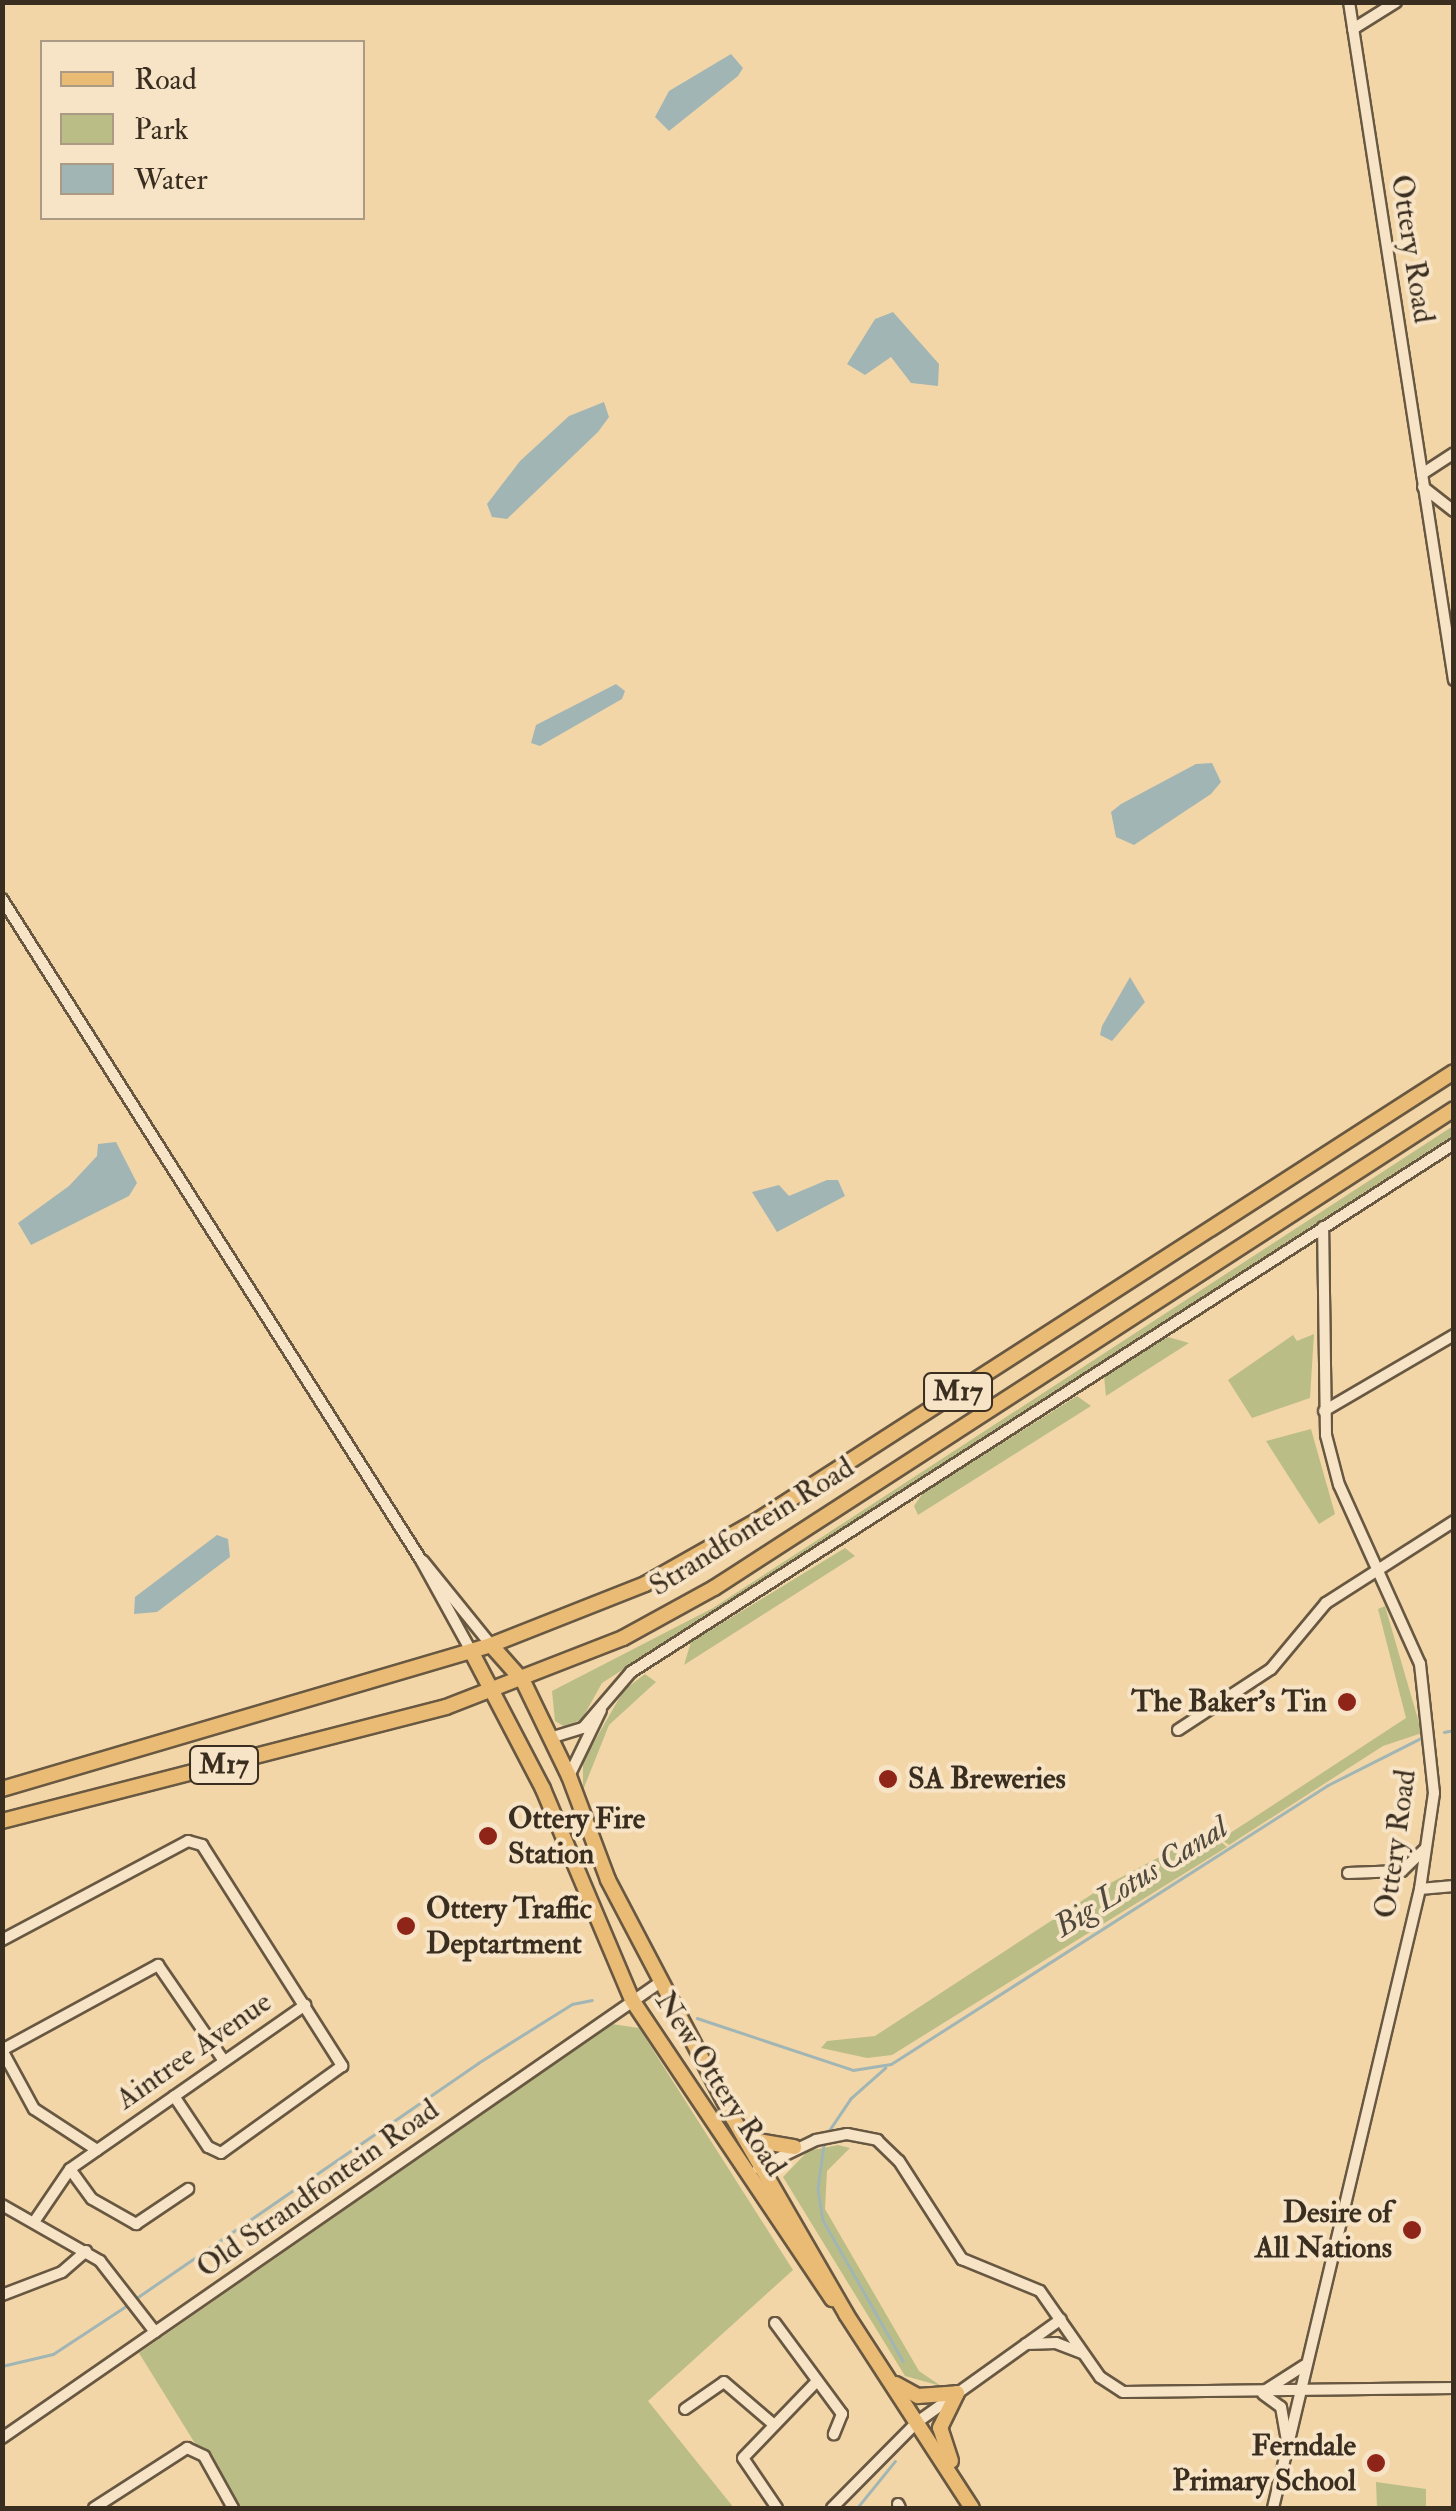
<!DOCTYPE html>
<html>
<head>
<meta charset="utf-8">
<style>
	body { margin:0 }
	#map { position:relative; width:1456px; height:2511px; overflow:hidden; background:#f3d6a8; font-family:"IM FELL Double Pica",serif }
	div>[style] { position:absolute }
	.green>* { inset:0; background:#bbbd87 }
	.water>* { inset:0; background:#a1b6b4 }
	.stream>* { height:2.5px; margin:-1.25px; padding:0 1.25px; transform-origin:1.25px; border-radius:1.25px; background:#a1b6b4 }
	.roads { filter:drop-shadow(2px 0 #685842) drop-shadow(-2px 0 #685842) drop-shadow(0 2px #685842) drop-shadow(0 -2px #685842) }
	.minor>* { height:10px; margin:-5px; padding:0 5px; transform-origin:5px; border-radius:5px; background:#f7e4c6 }
	.major>* { height:14px; margin:-7px; padding:0 7px; transform-origin:7px; border-radius:7px; background:#eabb74 }
	.dots>* { width:28px; height:28px; translate:-50% -50%; box-sizing:border-box; border:5px solid #f7e4c6; border-radius:50% }
	span { translate:-50% -50%; white-space:nowrap; text-align:center; line-height:1.15; -webkit-text-stroke:8px #f7e4c6; paint-order:stroke }
	.shield-label span { padding:2px 8px; background:#f7e4c6; border:2px solid; border-radius:8px; -webkit-text-stroke-width:0 }
	.shield-label { font-size:28px; color:#3a2e20; font-weight:700 }
	.street-label { font-size:30px; color:#3a2e20 }
	.poi-label { font-size:30px; color:#3a2e20; font-weight:700 }
	.right { translate:-100% -50%; text-align:right }
	.left { translate:0 -50%; text-align:left }
	.water-label { font-size:32px; color:#4f493e; font-style:italic }
	.frame { position:absolute; inset:0; border:5px solid #3a2e20; pointer-events:none }
	.legend { position:absolute; left:40px; top:40px; width:325px; height:180px; box-sizing:border-box; background:#f7e4c6; border:2px solid #ab9b84; margin:0; padding:12px 18px; list-style:none; font-size:30px; color:#3a2e20 }
	.legend li { display:flex; align-items:center; gap:20px; height:50px }
	.legend b { width:50px; border:2px solid #ab9b84 }
</style>
</head>
<body>
<div id="map">
	<div class="green">
		<i style="clip-path:polygon(1453px 1126px,1452px 1136px,602px 1683px,582px 1719px,565px 1727px,555px 1721px,552px 1691px,713px 1608px)"></i>
		<i style="clip-path:polygon(1314px 1334px,1310px 1398px,1252px 1418px,1228px 1380px,1293px 1335px,1297px 1341px)"></i>
		<i style="clip-path:polygon(1168px 1337px,1189px 1343px,1106px 1396px,1104px 1376px)"></i>
		<i style="clip-path:polygon(1077px 1396px,1091px 1406px,918px 1515px,914px 1506px,923px 1493px)"></i>
		<i style="clip-path:polygon(1311px 1429px,1335px 1514px,1319px 1524px,1266px 1441px)"></i>
		<i style="clip-path:polygon(845px 1548px,855px 1556px,684px 1665px,691px 1642px)"></i>
		<i style="clip-path:polygon(1385px 1606px,1422px 1733px,1383px 1746px,1229px 1845px,1221px 1839px,1406px 1718px,1378px 1609px)"></i>
		<i style="clip-path:polygon(645px 1674px,656px 1682px,609px 1725px,583px 1790px,583px 1761px,624px 1690px)"></i>
		<i style="clip-path:polygon(1208px 1831px,1227px 1847px,892px 2055px,867px 2058px,821px 2048px,827px 2041px,875px 2036px,1103px 1887px)"></i>
		<i style="clip-path:polygon(612px 2024px,639px 2028px,793px 2270px,648px 2401px,734px 2508px,235px 2508px,139px 2353px)"></i>
		<i style="clip-path:polygon(838px 2145px,850px 2148px,827px 2171px,825px 2209px,919px 2371px,941px 2386px,905px 2376px,783px 2177px,808px 2151px)"></i>
		<i style="clip-path:polygon(1376px 2482px,1426px 2489px,1426px 2506px,1377px 2508px)"></i>
	</div>
	<div class="water">
		<i style="clip-path:polygon(731px 54px,743px 68px,738px 76px,669px 131px,655px 117px,669px 91px)"></i>
		<i style="clip-path:polygon(893px 312px,939px 364px,938px 386px,911px 383px,891px 357px,865px 375px,847px 364px,875px 319px)"></i>
		<i style="clip-path:polygon(604px 402px,609px 417px,598px 432px,507px 519px,492px 517px,487px 504px,520px 461px,569px 416px)"></i>
		<i style="clip-path:polygon(616px 684px,625px 691px,622px 699px,540px 746px,531px 743px,536px 725px)"></i>
		<i style="clip-path:polygon(1212px 763px,1221px 782px,1211px 794px,1134px 845px,1116px 837px,1111px 812px,1121px 804px,1196px 764px)"></i>
		<i style="clip-path:polygon(1130px 977px,1145px 1002px,1112px 1041px,1100px 1035px,1102px 1026px)"></i>
		<i style="clip-path:polygon(116px 1142px,137px 1183px,129px 1196px,31px 1245px,18px 1223px,69px 1186px,97px 1156px,98px 1144px)"></i>
		<i style="clip-path:polygon(827px 1180px,838px 1180px,845px 1196px,777px 1232px,752px 1192px,779px 1185px,789px 1196px)"></i>
		<i style="clip-path:polygon(217px 1535px,228px 1539px,230px 1557px,157px 1612px,134px 1614px,135px 1597px)"></i>
	</div>
	<div class="stream">
		<i style="left:1444px;top:1732px;width:10px;rotate:-11deg"></i>
		<i style="left:697px;top:2018px;width:164px;rotate:18.4deg"></i>
		<i style="left:853px;top:2070px;width:38px;rotate:-9deg"></i>
		<i style="left:891px;top:2064px;width:518px;rotate:-32.56deg"></i>
		<i style="left:1328px;top:1785px;width:104px;rotate:-26.8deg"></i>
		<i style="left:828px;top:2132px;width:40px;rotate:-56deg"></i>
		<i style="left:850px;top:2099px;width:47px;rotate:-41.5deg"></i>
		<i style="left:824px;top:2145px;width:44px;rotate:97.8deg"></i>
		<i style="left:818px;top:2189px;width:31px;rotate:81deg"></i>
		<i style="left:823px;top:2220px;width:162px;rotate:60.4deg"></i>
		<i style="left:135px;top:2299px;width:416px;rotate:-34.5deg"></i>
		<i style="left:478px;top:2063px;width:111px;rotate:-32.1deg"></i>
		<i style="left:572px;top:2004px;width:20px;rotate:-11deg"></i>
		<i style="left:2px;top:2366px;width:52px;rotate:-13.2deg"></i>
		<i style="left:53px;top:2354px;width:91px;rotate:-33.3deg"></i>
		<i style="left:857px;top:2508px;width:60px;rotate:-51deg"></i>
	</div>
	<div class="roads">
		<div class="minor">
			<i style="left:1349px;top:2px;width:686px;rotate:81.2deg"></i>
			<i style="left:1353px;top:29px;width:51px;rotate:-32.1deg"></i>
			<i style="left:1422px;top:474px;width:38px;rotate:-33deg"></i>
			<i style="left:1423px;top:487px;width:39px;rotate:38deg"></i>
			<i style="left:2px;top:899px;width:783px;rotate:57.63deg"></i>
			<i style="left:421px;top:1560px;width:104px;rotate:61.2deg"></i>
			<i style="left:1324px;top:1411px;width:151px;rotate:-30.3deg"></i>
			<i style="left:423px;top:1561px;width:108px;rotate:51deg"></i>
			<i style="left:1178px;top:1730px;width:111px;rotate:-33.3deg"></i>
			<i style="left:1271px;top:1669px;width:86px;rotate:-50.2deg"></i>
			<i style="left:1326px;top:1603px;width:152px;rotate:-32.6deg"></i>
			<i style="left:550px;top:1738px;width:34px;rotate:-17deg"></i>
			<i style="left:583px;top:1728px;width:74px;rotate:-49.4deg"></i>
			<i style="left:631px;top:1672px;width:978px;rotate:-32.68deg"></i>
			<i style="left:569px;top:1776px;width:73px;rotate:-64.1deg"></i>
			<i style="left:1348px;top:1873px;width:54px;rotate:-2.1deg"></i>
			<i style="left:1402px;top:1871px;width:32px;rotate:-44deg"></i>
			<i style="left:1420px;top:1889px;width:34px;rotate:-5deg"></i>
			<i style="left:2px;top:1940px;width:211px;rotate:-28deg"></i>
			<i style="left:188px;top:1841px;width:15px;rotate:16deg"></i>
			<i style="left:202px;top:1845px;width:262px;rotate:57.6deg"></i>
			<i style="left:342px;top:2066px;width:149px;rotate:144.3deg"></i>
			<i style="left:221px;top:2153px;width:14px;rotate:-155deg"></i>
			<i style="left:208px;top:2147px;width:61px;rotate:-123.7deg"></i>
			<i style="left:97px;top:2150px;width:75px;rotate:-146.9deg"></i>
			<i style="left:34px;top:2109px;width:67px;rotate:-118.5deg"></i>
			<i style="left:2px;top:2050px;width:178px;rotate:-28.6deg"></i>
			<i style="left:158px;top:1965px;width:116px;rotate:55.5deg"></i>
			<i style="left:758px;top:2168px;width:64px;rotate:-25.8deg"></i>
			<i style="left:816px;top:2140px;width:32px;rotate:-11deg"></i>
			<i style="left:847px;top:2134px;width:31px;rotate:11deg"></i>
			<i style="left:877px;top:2140px;width:30px;rotate:44deg"></i>
			<i style="left:899px;top:2161px;width:117px;rotate:57.3deg"></i>
			<i style="left:962px;top:2259px;width:84px;rotate:22.3deg"></i>
			<i style="left:1040px;top:2291px;width:105px;rotate:55.1deg"></i>
			<i style="left:1100px;top:2377px;width:27px;rotate:33deg"></i>
			<i style="left:1123px;top:2392px;width:331px;rotate:-0.7deg"></i>
			<i style="left:70px;top:2169px;width:37px;rotate:54deg"></i>
			<i style="left:92px;top:2199px;width:51px;rotate:29.6deg"></i>
			<i style="left:136px;top:2224px;width:63px;rotate:-33.9deg"></i>
			<i style="left:2px;top:2205px;width:113px;rotate:29.7deg"></i>
			<i style="left:100px;top:2261px;width:90px;rotate:52.2deg"></i>
			<i style="left:34px;top:2222px;width:64px;rotate:-55.8deg"></i>
			<i style="left:70px;top:2169px;width:287px;rotate:-34.9deg"></i>
			<i style="left:2px;top:2295px;width:64px;rotate:-21deg"></i>
			<i style="left:62px;top:2272px;width:32px;rotate:-41deg"></i>
			<i style="left:775px;top:2323px;width:113px;rotate:53.6deg"></i>
			<i style="left:842px;top:2414px;width:22px;rotate:112deg"></i>
			<i style="left:1026px;top:2344px;width:30px;rotate:-2deg"></i>
			<i style="left:1056px;top:2343px;width:28px;rotate:21deg"></i>
			<i style="left:1266px;top:2390px;width:46px;rotate:-32.7deg"></i>
			<i style="left:1263px;top:2394px;width:22px;rotate:36deg"></i>
			<i style="left:1281px;top:2407px;width:35px;rotate:80deg"></i>
			<i style="left:685px;top:2409px;width:47px;rotate:-34.7deg"></i>
			<i style="left:724px;top:2382px;width:65px;rotate:40.6deg"></i>
			<i style="left:2px;top:2438px;width:803px;rotate:-34.7deg"></i>
			<i style="left:898px;top:2504px;width:4px;rotate:63deg"></i>
			<i style="left:94px;top:2508px;width:111px;rotate:-32.8deg"></i>
			<i style="left:187px;top:2448px;width:19px;rotate:25deg"></i>
			<i style="left:204px;top:2456px;width:60px;rotate:60.9deg"></i>
			<i style="left:777px;top:2508px;width:60px;rotate:-124.2deg"></i>
			<i style="left:743px;top:2458px;width:107px;rotate:-46.1deg"></i>
			<i style="left:832px;top:2508px;width:120px;rotate:-45.3deg"></i>
			<i style="left:916px;top:2423px;width:178px;rotate:-35.6deg"></i>
			<i style="left:1273px;top:2508px;width:636px;rotate:-76.64deg"></i>
			<i style="left:1420px;top:1889px;width:97px;rotate:-81.7deg"></i>
			<i style="left:1434px;top:1793px;width:130px;rotate:-96.2deg"></i>
			<i style="left:1420px;top:1664px;width:196px;rotate:-114.3deg"></i>
			<i style="left:1339px;top:1485px;width:52px;rotate:-104.6deg"></i>
			<i style="left:1326px;top:1435px;width:208px;rotate:-90.8deg"></i>
		</div>
		<div class="major">
			<i style="left:491px;top:1645px;width:48px;rotate:48.4deg"></i>
			<i style="left:523px;top:1681px;width:106px;rotate:64.2deg"></i>
			<i style="left:569px;top:1776px;width:111px;rotate:69.4deg"></i>
			<i style="left:608px;top:1880px;width:269px;rotate:62.3deg"></i>
			<i style="left:733px;top:2118px;width:226px;rotate:60deg"></i>
			<i style="left:846px;top:2314px;width:231px;rotate:57deg"></i>
			<i style="left:471px;top:1651px;width:156px;rotate:62.4deg"></i>
			<i style="left:543px;top:1789px;width:229px;rotate:67.1deg"></i>
			<i style="left:632px;top:2000px;width:360px;rotate:56.2deg"></i>
			<i style="left:2px;top:1789px;width:510px;rotate:-16.41deg"></i>
			<i style="left:491px;top:1645px;width:166px;rotate:-21.6deg"></i>
			<i style="left:645px;top:1584px;width:132px;rotate:-29.5deg"></i>
			<i style="left:760px;top:1519px;width:825px;rotate:-32.79deg"></i>
			<i style="left:2px;top:1821px;width:458px;rotate:-14.4deg"></i>
			<i style="left:446px;top:1707px;width:190px;rotate:-21.3deg"></i>
			<i style="left:623px;top:1638px;width:104px;rotate:-28.8deg"></i>
			<i style="left:714px;top:1588px;width:881px;rotate:-32.91deg"></i>
			<i style="left:746px;top:2139px;width:49px;rotate:9.5deg"></i>
			<i style="left:896px;top:2384px;width:25px;rotate:29deg"></i>
			<i style="left:918px;top:2396px;width:39px;rotate:-4deg"></i>
			<i style="left:951px;top:2461px;width:35px;rotate:-108deg"></i>
			<i style="left:940px;top:2428px;width:39px;rotate:-64deg"></i>
		</div>
	</div>
	<div class="dots">
		<i style="left:1347px;top:1702px;background:#8f2418"></i>
		<i style="left:888px;top:1779px;background:#8f2418"></i>
		<i style="left:488px;top:1836px;background:#8f2418"></i>
		<i style="left:406px;top:1926px;background:#8f2418"></i>
		<i style="left:1412px;top:2230px;background:#8f2418"></i>
		<i style="left:1376px;top:2463px;background:#8f2418"></i>
	</div>
	<div class="shield-label">
		<span style="left:958px;top:1392px">M17</span>
		<span style="left:224px;top:1765px">M17</span>
	</div>
	<div class="street-label">
		<span style="left:1412px;top:249px;rotate:81deg">Ottery Road</span>
		<span style="left:752px;top:1527px;rotate:-32deg">Strandfontein Road</span>
		<span style="left:1396px;top:1844px;rotate:-82deg">Ottery Road</span>
		<span style="left:194px;top:2051px;rotate:-35deg">Aintree Avenue</span>
		<span style="left:720px;top:2084px;rotate:57deg">New Ottery Road</span>
		<span style="left:318px;top:2189px;rotate:-35deg">Old Strandfontein Road</span>
	</div>
	<div class="poi-label">
		<span class="right" style="left:1327px;top:1702px">The Baker's Tin</span>
		<span class="left" style="left:908px;top:1779px">SA Breweries</span>
		<span class="left" style="left:508px;top:1836px">Ottery Fire<br>Station</span>
		<span class="left" style="left:426px;top:1926px">Ottery Traffic<br>Deptartment</span>
		<span class="right" style="left:1392px;top:2230px">Desire of<br>All Nations</span>
		<span class="right" style="left:1356px;top:2463px">Ferndale<br>Primary School</span>
	</div>
	<div class="water-label">
		<span style="left:1141px;top:1877px;rotate:-32deg">Big Lotus Canal</span>
	</div>
	<div class="frame"></div>
	<ul class="legend">
	<li><b style="height:12px;background:#eabb74"></b>Road</li>
	<li><b style="height:28px;background:#bbbd87"></b>Park</li>
	<li><b style="height:28px;background:#a1b6b4"></b>Water</li>
	</ul>
</div>
</body>
</html>
